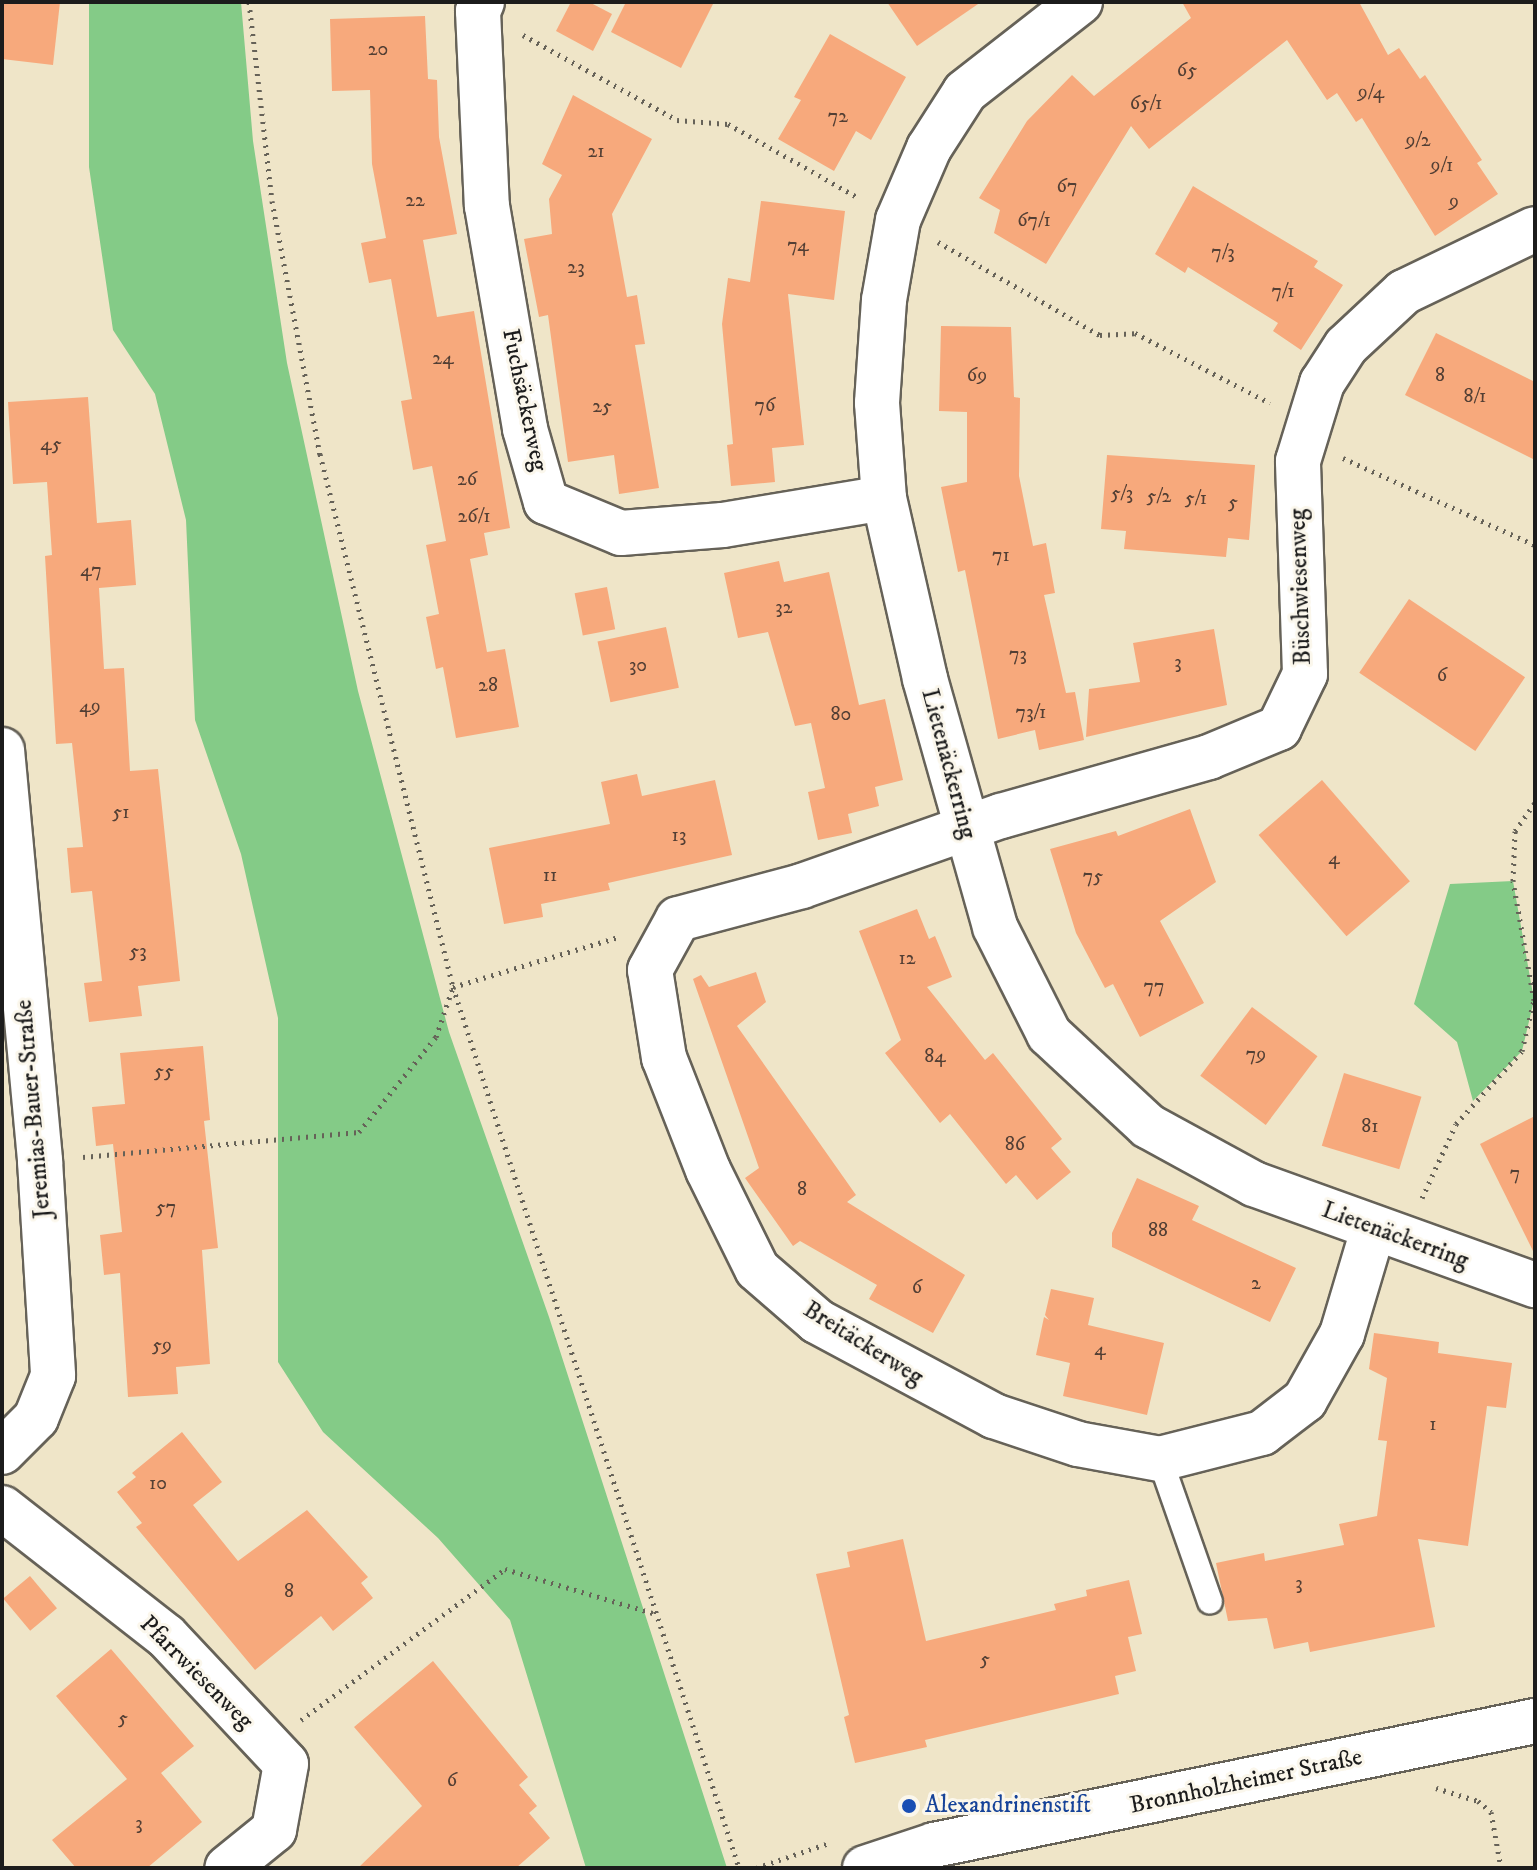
<!DOCTYPE html>
<html>
<head>
<meta charset="utf-8">
<style>
	body { margin:0 }
	#map { position:relative; width:1537px; height:1870px; overflow:hidden; background:#efe5c8; font-family:"IM FELL DW Pica",serif }
	div>[style] { position:absolute }
	.green>* { inset:0; background:#84cb87 }
	.building>* { inset:0; background:#f7a97c; transform-origin:0 0 }
	.path>* { height:5px; margin-top:-2.5px; transform-origin:0; background:repeating-linear-gradient(90deg,#666258 0 2px,transparent 0 8px) }
	.roads { filter:drop-shadow(2px 0 #666258) drop-shadow(-2px 0 #666258) drop-shadow(0 2px #666258) drop-shadow(0 -2px #666258) }
	.lane>* { height:24px; margin:-12px; padding:0 12px; transform-origin:12px; border-radius:12px; background:#fff }
	.street>* { height:44px; margin:-22px; padding:0 22px; transform-origin:22px; border-radius:22px; background:#fff }
	.secondary>* { height:44px; margin:-22px; padding:0 22px; transform-origin:22px; border-radius:22px; background:#fff }
	.dots>* { width:22px; height:22px; translate:-50% -50%; box-sizing:border-box; border:4px solid #fbf7ec; border-radius:50% }
	span { translate:-50% -50%; white-space:nowrap; text-align:center; line-height:1.15; -webkit-text-stroke:6px #fbf7ec; paint-order:stroke }
	.number-label { font-size:20px; color:#533f34 }
	.number-label span { -webkit-text-stroke-width:0 }
	.street-label { font-size:24px; color:#1c1c1c }
	.transit-label { font-size:24px; color:#164399 }
	.left { translate:0 -50%; text-align:left }
	.frame { position:absolute; inset:0; border:4px solid #1c1c1c; pointer-events:none }
</style>
</head>
<body>
<div id="map">
	<div class="green">
		<i style="clip-path:polygon(89px 2px,241px 2px,253px 141px,287px 363px,358px 691px,449px 1032px,549px 1317px,727px 1868px,586px 1868px,510px 1620px,438px 1538px,323px 1432px,278px 1362px,278px 1018px,241px 854px,195px 720px,186px 520px,155px 394px,113px 330px,89px 167px)"></i>
		<i style="clip-path:polygon(1513px 881px,1534px 1000px,1522px 1051px,1473px 1101px,1457px 1042px,1414px 1004px,1450px 884px)"></i>
	</div>
	<div class="building">
		<i style="clip-path:polygon(2px 2px,60px 2px,53px 65px,2px 59px)"></i>
		<i style="clip-path:polygon(571px 2px,589px 2px,612px 14px,593px 51px,556px 31px)"></i>
		<i style="clip-path:polygon(626px 2px,714px 2px,681px 68px,611px 32px)"></i>
		<i style="clip-path:polygon(887px 2px,981px 2px,917px 46px)"></i>
		<i style="clip-path:polygon(1182px 2px,1359px 2px,1388px 55px,1399px 48px,1420px 79px,1425px 75px,1482px 160px,1477px 163px,1498px 194px,1435px 236px,1362px 118px,1356px 122px,1337px 93px,1327px 100px,1287px 40px,1149px 149px,1131px 126px,1046px 264px,994px 233px,1000px 210px,979px 198px,1027px 121px,1072px 75px,1094px 96px,1191px 18px)"></i>
		<i style="clip-path:polygon(425px 16px,428px 79px,437px 80px,439px 137px,457px 234px,423px 240px,437px 317px,474px 311px,510px 528px,484px 533px,488px 555px,470px 559px,487px 652px,505px 649px,519px 727px,456px 738px,443px 667px,436px 669px,426px 617px,439px 614px,426px 545px,446px 541px,432px 466px,413px 470px,401px 401px,412px 399px,391px 279px,369px 283px,361px 243px,386px 238px,372px 164px,370px 90px,332px 91px,330px 19px)"></i>
		<i style="clip-path:polygon(830px 34px,906px 77px,871px 140px,856px 131px,834px 171px,778px 139px,801px 100px,794px 97px)"></i>
		<i style="clip-path:polygon(573px 95px,652px 139px,612px 214px,627px 297px,637px 295px,645px 344px,635px 345px,659px 488px,619px 494px,614px 455px,568px 462px,548px 315px,539px 317px,524px 239px,552px 234px,549px 199px,562px 175px,542px 164px)"></i>
		<i style="clip-path:polygon(1193px 186px,1318px 261px,1314px 267px,1343px 285px,1301px 350px,1273px 331px,1278px 323px,1188px 267px,1185px 273px,1155px 254px)"></i>
		<i style="clip-path:polygon(761px 201px,845px 211px,834px 300px,788px 294px,804px 445px,772px 448px,775px 482px,731px 486px,727px 445px,733px 444px,722px 324px,728px 278px,750px 282px)"></i>
		<i style="clip-path:polygon(941px 326px,1011px 327px,1014px 397px,1020px 398px,1019px 476px,1033px 546px,1046px 543px,1055px 593px,1044px 595px,1066px 693px,1075px 692px,1084px 740px,1039px 750px,1035px 730px,998px 739px,965px 570px,958px 572px,941px 487px,967px 482px,967px 412px,939px 411px)"></i>
		<i style="clip-path:polygon(1436px 333px,1535px 382px,1535px 460px,1405px 395px)"></i>
		<i style="clip-path:polygon(88px 397px,97px 523px,131px 520px,136px 585px,99px 588px,104px 669px,124px 668px,130px 771px,158px 769px,180px 981px,138px 986px,142px 1016px,89px 1022px,84px 983px,102px 981px,92px 891px,71px 893px,67px 848px,83px 847px,72px 743px,56px 744px,45px 556px,52px 555px,47px 482px,13px 484px,8px 402px)"></i>
		<i style="clip-path:polygon(1107px 455px,1255px 465px,1249px 540px,1228px 538px,1226px 557px,1124px 549px,1126px 531px,1101px 529px)"></i>
		<i style="clip-path:polygon(779px 561px,784px 582px,829px 572px,859px 705px,885px 699px,903px 780px,875px 787px,879px 806px,848px 814px,852px 833px,818px 840px,808px 792px,825px 788px,811px 723px,795px 726px,768px 632px,738px 638px,724px 573px)"></i>
		<i style="left:607px;top:587px;width:43px;height:33px;rotate:79deg"></i>
		<i style="left:1409px;top:599px;width:140px;height:89px;rotate:34deg"></i>
		<i style="left:666px;top:627px;width:62px;height:70px;rotate:78deg"></i>
		<i style="clip-path:polygon(1214px 629px,1227px 705px,1086px 737px,1089px 689px,1140px 682px,1133px 643px)"></i>
		<i style="clip-path:polygon(637px 774px,642px 796px,715px 780px,732px 855px,608px 883px,610px 890px,541px 904px,543px 917px,504px 924px,489px 848px,610px 824px,601px 782px)"></i>
		<i style="left:1322px;top:780px;width:134px;height:84px;rotate:49deg"></i>
		<i style="clip-path:polygon(1190px 809px,1216px 882px,1160px 921px,1204px 1003px,1140px 1037px,1113px 984px,1105px 988px,1076px 933px,1050px 849px,1116px 831px,1118px 836px)"></i>
		<i style="clip-path:polygon(917px 909px,929px 939px,935px 936px,952px 977px,927px 987px,985px 1060px,993px 1053px,1062px 1139px,1051px 1148px,1071px 1172px,1037px 1200px,1016px 1175px,1006px 1184px,950px 1114px,940px 1123px,885px 1053px,901px 1040px,859px 931px)"></i>
		<i style="clip-path:polygon(756px 972px,766px 1002px,737px 1026px,856px 1195px,847px 1202px,965px 1275px,933px 1333px,869px 1299px,877px 1285px,800px 1241px,793px 1246px,745px 1178px,759px 1168px,693px 979px,701px 975px,709px 987px)"></i>
		<i style="left:1252px;top:1007px;width:82px;height:86px;rotate:37deg"></i>
		<i style="clip-path:polygon(203px 1046px,210px 1120px,204px 1121px,218px 1248px,202px 1250px,210px 1364px,176px 1367px,178px 1394px,128px 1397px,120px 1273px,104px 1275px,100px 1235px,122px 1232px,113px 1144px,96px 1146px,92px 1107px,125px 1104px,120px 1053px)"></i>
		<i style="left:1344px;top:1073px;width:81px;height:76px;rotate:17deg"></i>
		<i style="clip-path:polygon(1535px 1116px,1535px 1255px,1480px 1144px)"></i>
		<i style="clip-path:polygon(1137px 1178px,1199px 1206px,1192px 1220px,1296px 1268px,1270px 1322px,1112px 1247px,1112px 1233px)"></i>
		<i style="clip-path:polygon(1051px 1289px,1094px 1298px,1088px 1325px,1164px 1343px,1147px 1415px,1063px 1396px,1070px 1363px,1036px 1355px,1044px 1317px,1049px 1320px,1045px 1315px)"></i>
		<i style="clip-path:polygon(1374px 1333px,1439px 1342px,1438px 1353px,1512px 1363px,1506px 1408px,1487px 1406px,1468px 1546px,1418px 1539px,1435px 1627px,1310px 1652px,1308px 1642px,1274px 1649px,1267px 1618px,1228px 1621px,1216px 1563px,1264px 1553px,1265px 1561px,1344px 1545px,1339px 1524px,1377px 1516px,1387px 1441px,1378px 1440px,1387px 1378px,1369px 1369px)"></i>
		<i style="clip-path:polygon(182px 1432px,222px 1482px,193px 1505px,238px 1561px,307px 1510px,368px 1577px,361px 1583px,373px 1598px,333px 1631px,321px 1616px,255px 1670px,136px 1527px,142px 1523px,117px 1492px,136px 1477px,132px 1473px)"></i>
		<i style="clip-path:polygon(903px 1539px,926px 1641px,1056px 1610px,1054px 1604px,1087px 1596px,1086px 1590px,1129px 1580px,1142px 1634px,1128px 1637px,1136px 1671px,1115px 1676px,1119px 1694px,925px 1740px,927px 1747px,855px 1763px,844px 1717px,849px 1715px,816px 1574px,850px 1567px,847px 1552px)"></i>
		<i style="left:30px;top:1576px;width:42px;height:35px;rotate:50deg"></i>
		<i style="clip-path:polygon(111px 1649px,194px 1746px,161px 1773px,202px 1822px,147px 1868px,76px 1868px,52px 1840px,127px 1779px,56px 1696px)"></i>
		<i style="clip-path:polygon(433px 1661px,528px 1777px,519px 1785px,537px 1806px,529px 1813px,550px 1838px,516px 1868px,358px 1868px,422px 1806px,354px 1727px)"></i>
	</div>
	<div class="path">
		<i style="left:249px;top:2px;width:200px;rotate:83.4deg"></i>
		<i style="left:272px;top:201px;width:258px;rotate:79.3deg"></i>
		<i style="left:320px;top:454px;width:549px;rotate:75.99deg"></i>
		<i style="left:453px;top:987px;width:926px;rotate:72.01deg"></i>
		<i style="left:523px;top:35px;width:176px;rotate:28.9deg"></i>
		<i style="left:677px;top:120px;width:51px;rotate:4.5deg"></i>
		<i style="left:728px;top:124px;width:150px;rotate:29.5deg"></i>
		<i style="left:938px;top:242px;width:187px;rotate:29.9deg"></i>
		<i style="left:1100px;top:335px;width:35px;rotate:-3deg"></i>
		<i style="left:1135px;top:333px;width:152px;rotate:27.4deg"></i>
		<i style="left:1343px;top:458px;width:211px;rotate:24.4deg"></i>
		<i style="left:83px;top:1157px;width:277px;rotate:-5.2deg"></i>
		<i style="left:359px;top:1132px;width:122px;rotate:-51deg"></i>
		<i style="left:436px;top:1037px;width:53px;rotate:-71.2deg"></i>
		<i style="left:453px;top:987px;width:173px;rotate:-16.8deg"></i>
		<i style="left:1422px;top:1198px;width:81px;rotate:-65.3deg"></i>
		<i style="left:1456px;top:1124px;width:98px;rotate:-47.9deg"></i>
		<i style="left:1522px;top:1051px;width:52px;rotate:-76.8deg"></i>
		<i style="left:1534px;top:1000px;width:121px;rotate:-100deg"></i>
		<i style="left:1513px;top:881px;width:50px;rotate:-87.7deg"></i>
		<i style="left:1515px;top:831px;width:35px;rotate:-55deg"></i>
		<i style="left:301px;top:1720px;width:254px;rotate:-36.5deg"></i>
		<i style="left:505px;top:1569px;width:158px;rotate:16.6deg"></i>
		<i style="left:1436px;top:1788px;width:44px;rotate:17.2deg"></i>
		<i style="left:1478px;top:1801px;width:17px;rotate:40deg"></i>
		<i style="left:1491px;top:1812px;width:57px;rotate:79.9deg"></i>
		<i style="left:756px;top:1868px;width:77px;rotate:-18.9deg"></i>
	</div>
	<div class="roads">
		<div class="lane">
			<i style="left:1160px;top:1459px;width:151px;rotate:70.7deg"></i>
		</div>
		<div class="street">
			<i style="left:482px;top:2px;width:10px;rotate:114deg"></i>
			<i style="left:478px;top:11px;width:195px;rotate:87.4deg"></i>
			<i style="left:487px;top:206px;width:226px;rotate:80.3deg"></i>
			<i style="left:525px;top:429px;width:76px;rotate:74deg"></i>
			<i style="left:546px;top:502px;width:81px;rotate:22.5deg"></i>
			<i style="left:621px;top:533px;width:102px;rotate:-4.5deg"></i>
			<i style="left:723px;top:525px;width:163px;rotate:-9.5deg"></i>
			<i style="left:1080px;top:2px;width:146px;rotate:142deg"></i>
			<i style="left:965px;top:92px;width:67px;rotate:122.7deg"></i>
			<i style="left:929px;top:148px;width:78px;rotate:113.3deg"></i>
			<i style="left:898px;top:220px;width:81px;rotate:99.9deg"></i>
			<i style="left:884px;top:300px;width:103px;rotate:93.9deg"></i>
			<i style="left:877px;top:403px;width:95px;rotate:85.8deg"></i>
			<i style="left:884px;top:498px;width:186px;rotate:77.2deg"></i>
			<i style="left:925px;top:679px;width:258px;rotate:74.2deg"></i>
			<i style="left:995px;top:927px;width:120px;rotate:63.2deg"></i>
			<i style="left:1049px;top:1034px;width:135px;rotate:42.9deg"></i>
			<i style="left:1148px;top:1126px;width:121px;rotate:28.7deg"></i>
			<i style="left:1254px;top:1184px;width:299px;rotate:19.8deg"></i>
			<i style="left:2px;top:750px;width:413px;rotate:84.7deg"></i>
			<i style="left:40px;top:1161px;width:215px;rotate:86.5deg"></i>
			<i style="left:53px;top:1376px;width:45px;rotate:112deg"></i>
			<i style="left:36px;top:1418px;width:48px;rotate:135deg"></i>
			<i style="left:1373px;top:1230px;width:109px;rotate:106.6deg"></i>
			<i style="left:1342px;top:1334px;width:76px;rotate:119.3deg"></i>
			<i style="left:1305px;top:1400px;width:54px;rotate:142.5deg"></i>
			<i style="left:1262px;top:1433px;width:105px;rotate:165.7deg"></i>
			<i style="left:1160px;top:1459px;width:83px;rotate:-169.6deg"></i>
			<i style="left:1078px;top:1444px;width:89px;rotate:-161.6deg"></i>
			<i style="left:994px;top:1416px;width:201px;rotate:-151.8deg"></i>
			<i style="left:817px;top:1321px;width:79px;rotate:-139.1deg"></i>
			<i style="left:757px;top:1269px;width:110px;rotate:-116.3deg"></i>
			<i style="left:708px;top:1170px;width:120px;rotate:-111.4deg"></i>
			<i style="left:664px;top:1058px;width:89px;rotate:-99deg"></i>
			<i style="left:650px;top:970px;width:58px;rotate:-61.2deg"></i>
			<i style="left:678px;top:919px;width:128px;rotate:-14.9deg"></i>
			<i style="left:802px;top:886px;width:211px;rotate:-19.4deg"></i>
			<i style="left:1001px;top:816px;width:216px;rotate:-15.8deg"></i>
			<i style="left:1209px;top:757px;width:76px;rotate:-22.5deg"></i>
			<i style="left:1279px;top:728px;width:60px;rotate:-64.3deg"></i>
			<i style="left:1305px;top:674px;width:213px;rotate:-91.9deg"></i>
			<i style="left:1298px;top:461px;width:82px;rotate:-72.9deg"></i>
			<i style="left:1322px;top:383px;width:44px;rotate:-57deg"></i>
			<i style="left:1346px;top:346px;width:79px;rotate:-43deg"></i>
			<i style="left:1404px;top:292px;width:145px;rotate:-25.7deg"></i>
			<i style="left:2px;top:1508px;width:208px;rotate:38deg"></i>
			<i style="left:166px;top:1636px;width:175px;rotate:46.8deg"></i>
			<i style="left:286px;top:1764px;width:67px;rotate:100.3deg"></i>
			<i style="left:274px;top:1830px;width:60px;rotate:141deg"></i>
		</div>
		<div class="secondary">
			<i style="left:865px;top:1868px;width:73px;rotate:-18.4deg"></i>
			<i style="left:934px;top:1845px;width:614px;rotate:-11.66deg"></i>
		</div>
	</div>
	<div class="dots">
		<i style="left:909px;top:1806px;background:#1a4fb4"></i>
	</div>
	<div class="number-label">
		<span style="left:378px;top:49px">20</span>
		<span style="left:1187px;top:70px">65</span>
		<span style="left:1371px;top:92px">9/4</span>
		<span style="left:1146px;top:103px">65/1</span>
		<span style="left:838px;top:116px">72</span>
		<span style="left:1418px;top:140px">9/2</span>
		<span style="left:596px;top:151px">21</span>
		<span style="left:1442px;top:165px">9/1</span>
		<span style="left:1067px;top:186px">67</span>
		<span style="left:415px;top:200px">22</span>
		<span style="left:1454px;top:201px">9</span>
		<span style="left:1034px;top:220px">67/1</span>
		<span style="left:798px;top:245px">74</span>
		<span style="left:1223px;top:252px">7/3</span>
		<span style="left:576px;top:267px">23</span>
		<span style="left:1283px;top:291px">7/1</span>
		<span style="left:443px;top:358px">24</span>
		<span style="left:977px;top:375px">69</span>
		<span style="left:1440px;top:375px">8</span>
		<span style="left:1475px;top:396px">8/1</span>
		<span style="left:765px;top:405px">76</span>
		<span style="left:602px;top:406px">25</span>
		<span style="left:51px;top:444px">45</span>
		<span style="left:467px;top:479px">26</span>
		<span style="left:1122px;top:493px">5/3</span>
		<span style="left:1159px;top:496px">5/2</span>
		<span style="left:1196px;top:498px">5/1</span>
		<span style="left:1233px;top:502px">5</span>
		<span style="left:474px;top:516px">26/1</span>
		<span style="left:1001px;top:555px">71</span>
		<span style="left:91px;top:570px">47</span>
		<span style="left:784px;top:607px">32</span>
		<span style="left:1018px;top:654px">73</span>
		<span style="left:1178px;top:662px">3</span>
		<span style="left:638px;top:665px">30</span>
		<span style="left:1442px;top:675px">6</span>
		<span style="left:488px;top:685px">28</span>
		<span style="left:90px;top:706px">49</span>
		<span style="left:1031px;top:712px">73/1</span>
		<span style="left:841px;top:714px">80</span>
		<span style="left:121px;top:812px">51</span>
		<span style="left:679px;top:835px">13</span>
		<span style="left:1334px;top:858px">4</span>
		<span style="left:550px;top:875px">11</span>
		<span style="left:1093px;top:876px">75</span>
		<span style="left:138px;top:951px">53</span>
		<span style="left:907px;top:958px">12</span>
		<span style="left:1154px;top:986px">77</span>
		<span style="left:1256px;top:1054px">79</span>
		<span style="left:935px;top:1056px">84</span>
		<span style="left:164px;top:1071px">55</span>
		<span style="left:1370px;top:1126px">81</span>
		<span style="left:1015px;top:1144px">86</span>
		<span style="left:1515px;top:1173px">7</span>
		<span style="left:802px;top:1189px">8</span>
		<span style="left:166px;top:1207px">57</span>
		<span style="left:1158px;top:1230px">88</span>
		<span style="left:1256px;top:1283px">2</span>
		<span style="left:917px;top:1287px">6</span>
		<span style="left:162px;top:1345px">59</span>
		<span style="left:1100px;top:1349px">4</span>
		<span style="left:1433px;top:1424px">1</span>
		<span style="left:158px;top:1483px">10</span>
		<span style="left:1299px;top:1583px">3</span>
		<span style="left:289px;top:1591px">8</span>
		<span style="left:985px;top:1659px">5</span>
		<span style="left:123px;top:1718px">5</span>
		<span style="left:452px;top:1780px">6</span>
		<span style="left:139px;top:1823px">3</span>
	</div>
	<div class="street-label">
		<span style="left:524px;top:400px;rotate:78deg">Fuchsäckerweg</span>
		<span style="left:1301px;top:587px;rotate:-92deg">Büschwiesenweg</span>
		<span style="left:948px;top:764px;rotate:75deg">Lietenäckerring</span>
		<span style="left:34px;top:1109px;rotate:-95deg">Jeremias-Bauer-Straße</span>
		<span style="left:1395px;top:1236px;rotate:20deg">Lietenäckerring</span>
		<span style="left:863px;top:1344px;rotate:32deg">Breitäckerweg</span>
		<span style="left:196px;top:1673px;rotate:45deg">Pfarrwiesenweg</span>
		<span style="left:1246px;top:1782px;rotate:-12deg">Bronnholzheimer Straße</span>
	</div>
	<div class="transit-label">
		<span class="left" style="left:925px;top:1806px">Alexandrinenstift</span>
	</div>
	<div class="frame"></div>
</div>
</body>
</html>
